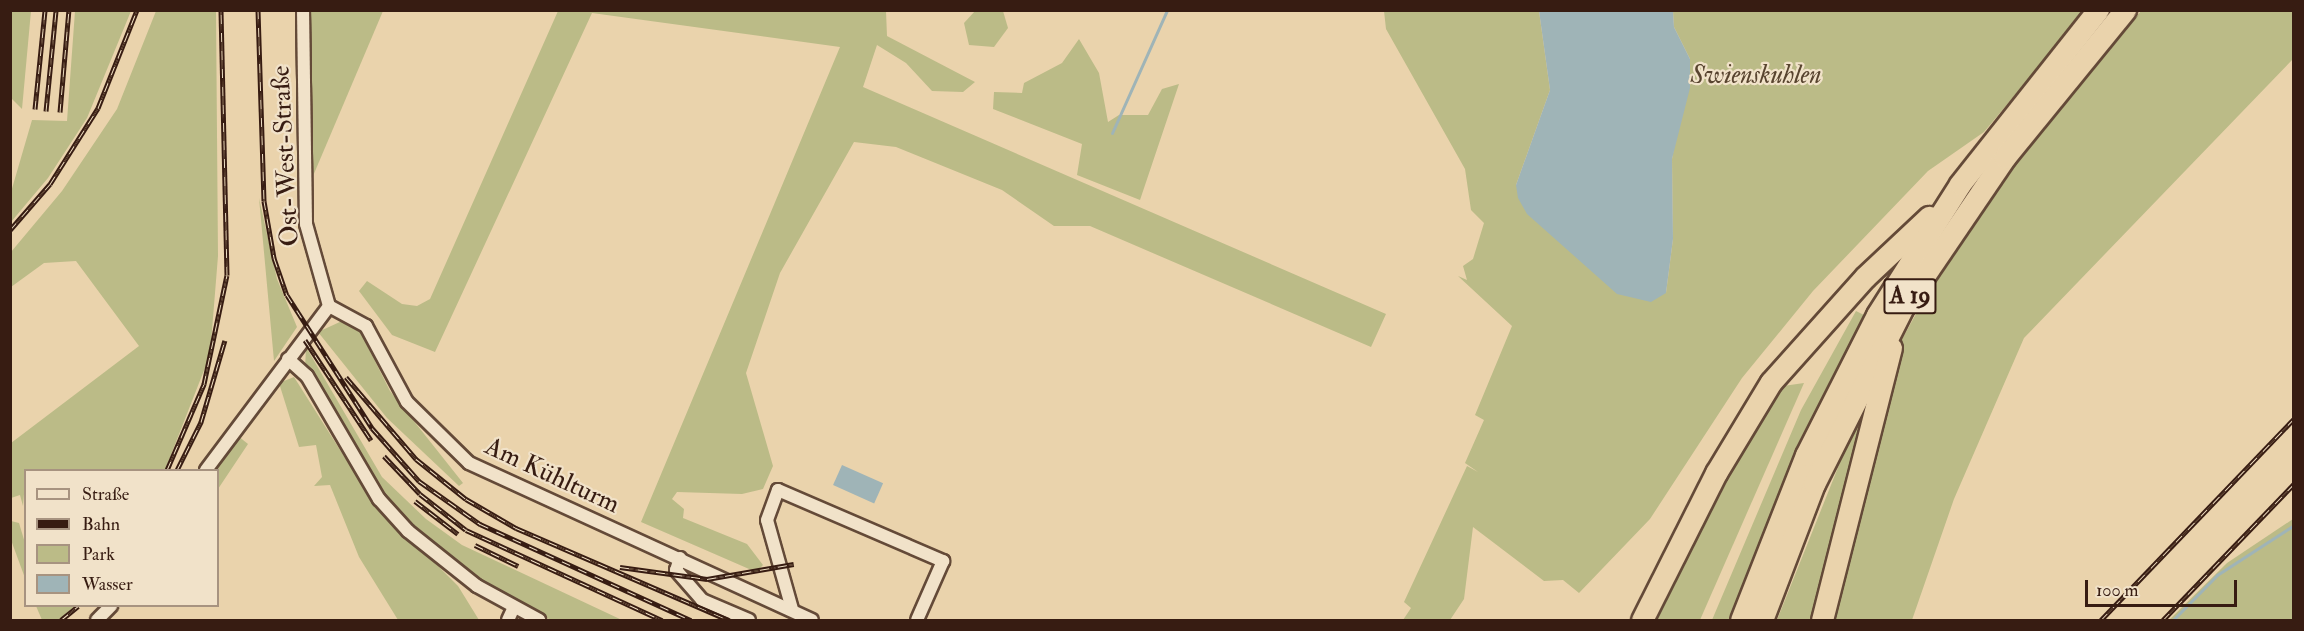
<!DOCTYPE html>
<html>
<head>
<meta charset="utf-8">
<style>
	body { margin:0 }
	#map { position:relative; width:2304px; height:631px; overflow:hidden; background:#ead3ac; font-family:"IM FELL Double Pica",serif }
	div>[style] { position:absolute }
	.green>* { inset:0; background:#bbbb87 }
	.water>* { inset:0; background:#9fb4b7; transform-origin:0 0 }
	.stream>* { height:3px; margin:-1.5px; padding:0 1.5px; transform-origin:1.5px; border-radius:1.5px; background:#9fb4b7 }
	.roads { filter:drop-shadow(2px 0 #644a38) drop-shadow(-2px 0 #644a38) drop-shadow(0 2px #644a38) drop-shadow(0 -2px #644a38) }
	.minor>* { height:12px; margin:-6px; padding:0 6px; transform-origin:6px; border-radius:6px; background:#f1e2c9 }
	.motorway>* { height:21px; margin:-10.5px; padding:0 10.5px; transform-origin:10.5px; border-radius:10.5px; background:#ead3ac }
	.rail>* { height:5px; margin-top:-2.5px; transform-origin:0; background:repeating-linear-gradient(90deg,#f1e2c9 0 9px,#371c12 0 18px); box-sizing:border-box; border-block:2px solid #371c12 }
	span { translate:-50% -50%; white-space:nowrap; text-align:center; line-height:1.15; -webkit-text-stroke:4.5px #f1e2c9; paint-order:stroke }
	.shield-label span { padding:2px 4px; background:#f1e2c9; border:2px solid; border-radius:4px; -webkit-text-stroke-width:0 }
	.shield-label { font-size:24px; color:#371c12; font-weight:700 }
	.park-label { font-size:26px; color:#58442f; font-style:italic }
	.street-label { font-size:26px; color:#371c12 }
	.frame { position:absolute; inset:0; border:12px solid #371c12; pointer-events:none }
	.legend { position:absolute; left:24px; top:469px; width:195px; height:138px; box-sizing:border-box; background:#f1e2c9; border:2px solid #a79380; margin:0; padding:8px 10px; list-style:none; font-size:18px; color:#371c12 }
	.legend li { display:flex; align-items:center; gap:12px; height:30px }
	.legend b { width:30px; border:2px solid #a79380 }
	.scale { position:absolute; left:2085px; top:580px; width:152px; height:27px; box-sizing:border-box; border:3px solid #371c12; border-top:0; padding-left:8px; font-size:18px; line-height:21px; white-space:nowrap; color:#371c12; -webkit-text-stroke:4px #f1e2c9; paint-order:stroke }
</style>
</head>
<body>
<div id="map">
	<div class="green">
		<i style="clip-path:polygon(10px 11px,31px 11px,22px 109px,11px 98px)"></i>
		<i style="clip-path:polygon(75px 11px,131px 11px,87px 118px,48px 178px,11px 222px,11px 192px,32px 120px,67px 121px)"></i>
		<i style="clip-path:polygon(156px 11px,216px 11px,218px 256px,210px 355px,165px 470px,26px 470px,23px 506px,20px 495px,11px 498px,11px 443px,139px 346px,76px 261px,44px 263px,11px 287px,11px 252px,62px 191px,117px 109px)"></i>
		<i style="clip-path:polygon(307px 11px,383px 11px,313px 176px,310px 153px)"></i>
		<i style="clip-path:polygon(886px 11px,887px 36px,975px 82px,963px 92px,932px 91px,906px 63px,877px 45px,863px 87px,1386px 314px,1371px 347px,1090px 226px,1054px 226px,1002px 190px,896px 147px,854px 142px,780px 273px,746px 373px,773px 466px,763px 489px,742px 494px,677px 492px,672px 499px,684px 509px,683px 518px,747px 544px,763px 565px,756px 572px,641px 522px,840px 47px,592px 13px,435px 352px,392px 335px,359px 291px,367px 281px,402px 304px,417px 306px,430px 299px,558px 11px)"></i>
		<i style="clip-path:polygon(975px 11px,1003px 11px,1008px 28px,994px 47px,969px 45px,964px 23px)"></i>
		<i style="clip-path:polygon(1384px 11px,1539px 11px,1550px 90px,1516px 185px,1666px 293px,1673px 239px,1672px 159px,1690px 59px,1674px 27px,1673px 11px,2085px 11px,1984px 132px,1928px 171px,1813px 291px,1742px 378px,1650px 519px,1579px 593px,1563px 580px,1544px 581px,1473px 527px,1464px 599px,1450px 620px,1403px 620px,1411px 608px,1404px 602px,1467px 466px,1478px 472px,1465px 463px,1484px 420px,1475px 415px,1512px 326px,1458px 276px,1467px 280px,1463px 266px,1473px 259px,1484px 223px,1471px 210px,1465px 169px,1386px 29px)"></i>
		<i style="clip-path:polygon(2141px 11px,2293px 11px,2293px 59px,2024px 338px,1954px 499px,1912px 620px,1777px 620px,1855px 425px,1928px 292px,2012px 165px)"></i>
		<i style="clip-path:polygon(1079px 39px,1099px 73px,1108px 122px,1119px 115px,1148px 115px,1162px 89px,1179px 84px,1140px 200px,1077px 175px,1082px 144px,993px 109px,994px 92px,1022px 93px,1024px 83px,1062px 63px)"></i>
		<i style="clip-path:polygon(259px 198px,277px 279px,297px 327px,274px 361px)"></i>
		<i style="clip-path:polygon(1856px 311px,1864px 315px,1796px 448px,1729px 620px,1712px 620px,1801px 410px)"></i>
		<i style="clip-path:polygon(342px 321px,360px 331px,390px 391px,463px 483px,459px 486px,387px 418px,318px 332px)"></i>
		<i style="clip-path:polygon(306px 347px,382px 477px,426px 519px,462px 545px,622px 620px,551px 620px,490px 589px,407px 524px,376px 487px,305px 369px)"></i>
		<i style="clip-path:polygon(294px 377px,371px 499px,458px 586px,479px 620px,398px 620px,359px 557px,330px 485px,314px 486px,322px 477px,316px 445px,299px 447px,279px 383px)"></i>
		<i style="clip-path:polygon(1804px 383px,1700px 620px,1651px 620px,1777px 387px)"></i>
		<i style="clip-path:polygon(238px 436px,248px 444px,218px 489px,218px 470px,213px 470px)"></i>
		<i style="clip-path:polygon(2293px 519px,2293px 620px,2169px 620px,2227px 563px)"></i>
		<i style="clip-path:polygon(11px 521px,19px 523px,25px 543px,25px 578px,11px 540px)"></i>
		<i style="clip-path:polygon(36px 606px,75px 606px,58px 620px,42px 620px)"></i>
	</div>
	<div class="water">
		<i style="clip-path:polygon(1539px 11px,1673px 11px,1674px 27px,1690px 59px,1690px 88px,1672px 159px,1673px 239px,1666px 293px,1651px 302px,1617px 294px,1527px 214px,1518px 198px,1516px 185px,1550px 90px)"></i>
		<i style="left:842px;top:465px;width:45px;height:22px;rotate:24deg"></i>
	</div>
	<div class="stream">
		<i style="left:1112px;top:133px;width:135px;rotate:-65.9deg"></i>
		<i style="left:2173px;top:620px;width:63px;rotate:-45.6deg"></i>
		<i style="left:2217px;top:575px;width:92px;rotate:-33deg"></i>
	</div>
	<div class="roads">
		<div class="minor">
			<i style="left:329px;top:306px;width:42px;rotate:28.4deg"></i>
			<i style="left:366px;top:326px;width:86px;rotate:61.7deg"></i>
			<i style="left:407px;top:402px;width:87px;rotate:44.5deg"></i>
			<i style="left:469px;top:463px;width:377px;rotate:24.6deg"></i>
			<i style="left:288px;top:359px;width:25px;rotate:42deg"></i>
			<i style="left:307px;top:376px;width:143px;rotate:59.7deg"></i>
			<i style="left:379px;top:499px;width:43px;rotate:47.8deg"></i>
			<i style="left:408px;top:531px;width:88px;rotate:38.6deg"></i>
			<i style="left:477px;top:586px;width:71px;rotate:28.7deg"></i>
			<i style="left:206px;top:470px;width:205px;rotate:-53.1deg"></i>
			<i style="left:329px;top:306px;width:85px;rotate:-105.7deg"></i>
			<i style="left:306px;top:224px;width:214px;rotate:-90.8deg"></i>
			<i style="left:680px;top:558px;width:13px;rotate:108deg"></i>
			<i style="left:676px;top:570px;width:40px;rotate:49deg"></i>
			<i style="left:702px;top:600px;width:51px;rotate:23.1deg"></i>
			<i style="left:792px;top:609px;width:92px;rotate:-105.7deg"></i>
			<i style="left:767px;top:520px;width:32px;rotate:-70deg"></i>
			<i style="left:778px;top:490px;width:180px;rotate:23.3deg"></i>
			<i style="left:943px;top:561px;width:64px;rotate:113.8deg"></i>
			<i style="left:97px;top:620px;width:20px;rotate:-45deg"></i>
			<i style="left:508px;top:620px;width:14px;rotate:-65deg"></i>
		</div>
		<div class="motorway">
			<i style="left:1642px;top:620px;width:165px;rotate:-63.3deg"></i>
			<i style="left:1716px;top:473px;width:106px;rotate:-58.9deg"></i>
			<i style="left:1771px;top:382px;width:141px;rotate:-48.2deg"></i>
			<i style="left:1865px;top:277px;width:88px;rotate:-43.2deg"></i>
			<i style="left:1741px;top:620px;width:177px;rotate:-68.5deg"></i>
			<i style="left:1806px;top:455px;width:157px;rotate:-63.1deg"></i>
			<i style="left:1877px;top:315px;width:155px;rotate:-57.6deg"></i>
			<i style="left:1960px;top:184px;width:222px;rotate:-51.6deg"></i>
			<i style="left:1762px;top:620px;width:146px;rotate:-69.1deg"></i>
			<i style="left:1814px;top:484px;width:198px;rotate:-63.3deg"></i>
			<i style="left:1903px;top:307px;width:181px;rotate:-55.8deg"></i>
			<i style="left:2005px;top:157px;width:190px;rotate:-50.8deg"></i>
			<i style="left:1822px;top:620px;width:281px;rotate:-75.8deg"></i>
		</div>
	</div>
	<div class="rail">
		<i style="left:258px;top:10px;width:191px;rotate:88.2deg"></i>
		<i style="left:264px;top:201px;width:58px;rotate:80deg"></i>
		<i style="left:274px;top:258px;width:39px;rotate:71deg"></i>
		<i style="left:287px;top:295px;width:158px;rotate:57.4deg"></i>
		<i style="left:372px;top:428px;width:71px;rotate:48.4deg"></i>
		<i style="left:419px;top:481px;width:75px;rotate:35.2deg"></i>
		<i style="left:480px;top:524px;width:232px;rotate:24.5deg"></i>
		<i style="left:35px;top:109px;width:100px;rotate:-84.2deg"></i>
		<i style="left:46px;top:111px;width:101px;rotate:-84.3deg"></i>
		<i style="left:60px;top:112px;width:102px;rotate:-85deg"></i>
		<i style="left:10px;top:230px;width:61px;rotate:-49deg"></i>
		<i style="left:50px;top:184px;width:90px;rotate:-57.7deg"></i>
		<i style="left:98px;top:108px;width:105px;rotate:-68.3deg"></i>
		<i style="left:305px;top:340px;width:120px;rotate:56.6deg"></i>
		<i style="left:346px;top:377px;width:108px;rotate:49.5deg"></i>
		<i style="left:416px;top:459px;width:64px;rotate:38.7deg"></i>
		<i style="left:466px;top:499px;width:58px;rotate:30.1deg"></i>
		<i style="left:516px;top:528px;width:232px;rotate:23.4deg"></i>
		<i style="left:384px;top:456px;width:52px;rotate:46.5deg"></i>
		<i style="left:420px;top:494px;width:58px;rotate:38deg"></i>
		<i style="left:466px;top:530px;width:216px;rotate:24.7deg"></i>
		<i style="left:167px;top:470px;width:94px;rotate:-66.7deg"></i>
		<i style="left:204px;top:384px;width:111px;rotate:-78.1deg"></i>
		<i style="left:227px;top:275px;width:265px;rotate:-91.3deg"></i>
		<i style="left:177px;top:470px;width:54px;rotate:-63.4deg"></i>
		<i style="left:201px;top:422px;width:85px;rotate:-73.7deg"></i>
		<i style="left:415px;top:501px;width:54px;rotate:37.5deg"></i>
		<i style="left:475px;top:545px;width:48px;rotate:26deg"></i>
		<i style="left:620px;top:567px;width:88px;rotate:7.9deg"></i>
		<i style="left:707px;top:579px;width:88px;rotate:-9.8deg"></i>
		<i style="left:61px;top:620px;width:22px;rotate:-39deg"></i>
		<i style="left:2101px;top:620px;width:279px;rotate:-46.2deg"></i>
		<i style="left:2163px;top:620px;width:189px;rotate:-46.1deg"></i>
	</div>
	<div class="shield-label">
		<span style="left:1910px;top:296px">A 19</span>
	</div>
	<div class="park-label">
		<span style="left:1756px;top:76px">Swienskuhlen</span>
	</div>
	<div class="street-label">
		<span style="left:286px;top:156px;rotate:-93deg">Ost-West-Straße</span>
		<span style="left:552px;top:476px;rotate:25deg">Am Kühlturm</span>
	</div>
	<div class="frame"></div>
	<ul class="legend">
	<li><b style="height:8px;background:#f1e2c9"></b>Straße</li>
	<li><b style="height:8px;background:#371c12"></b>Bahn</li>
	<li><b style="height:16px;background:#bbbb87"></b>Park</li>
	<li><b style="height:16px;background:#9fb4b7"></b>Wasser</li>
	</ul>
	<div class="scale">100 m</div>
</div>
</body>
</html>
